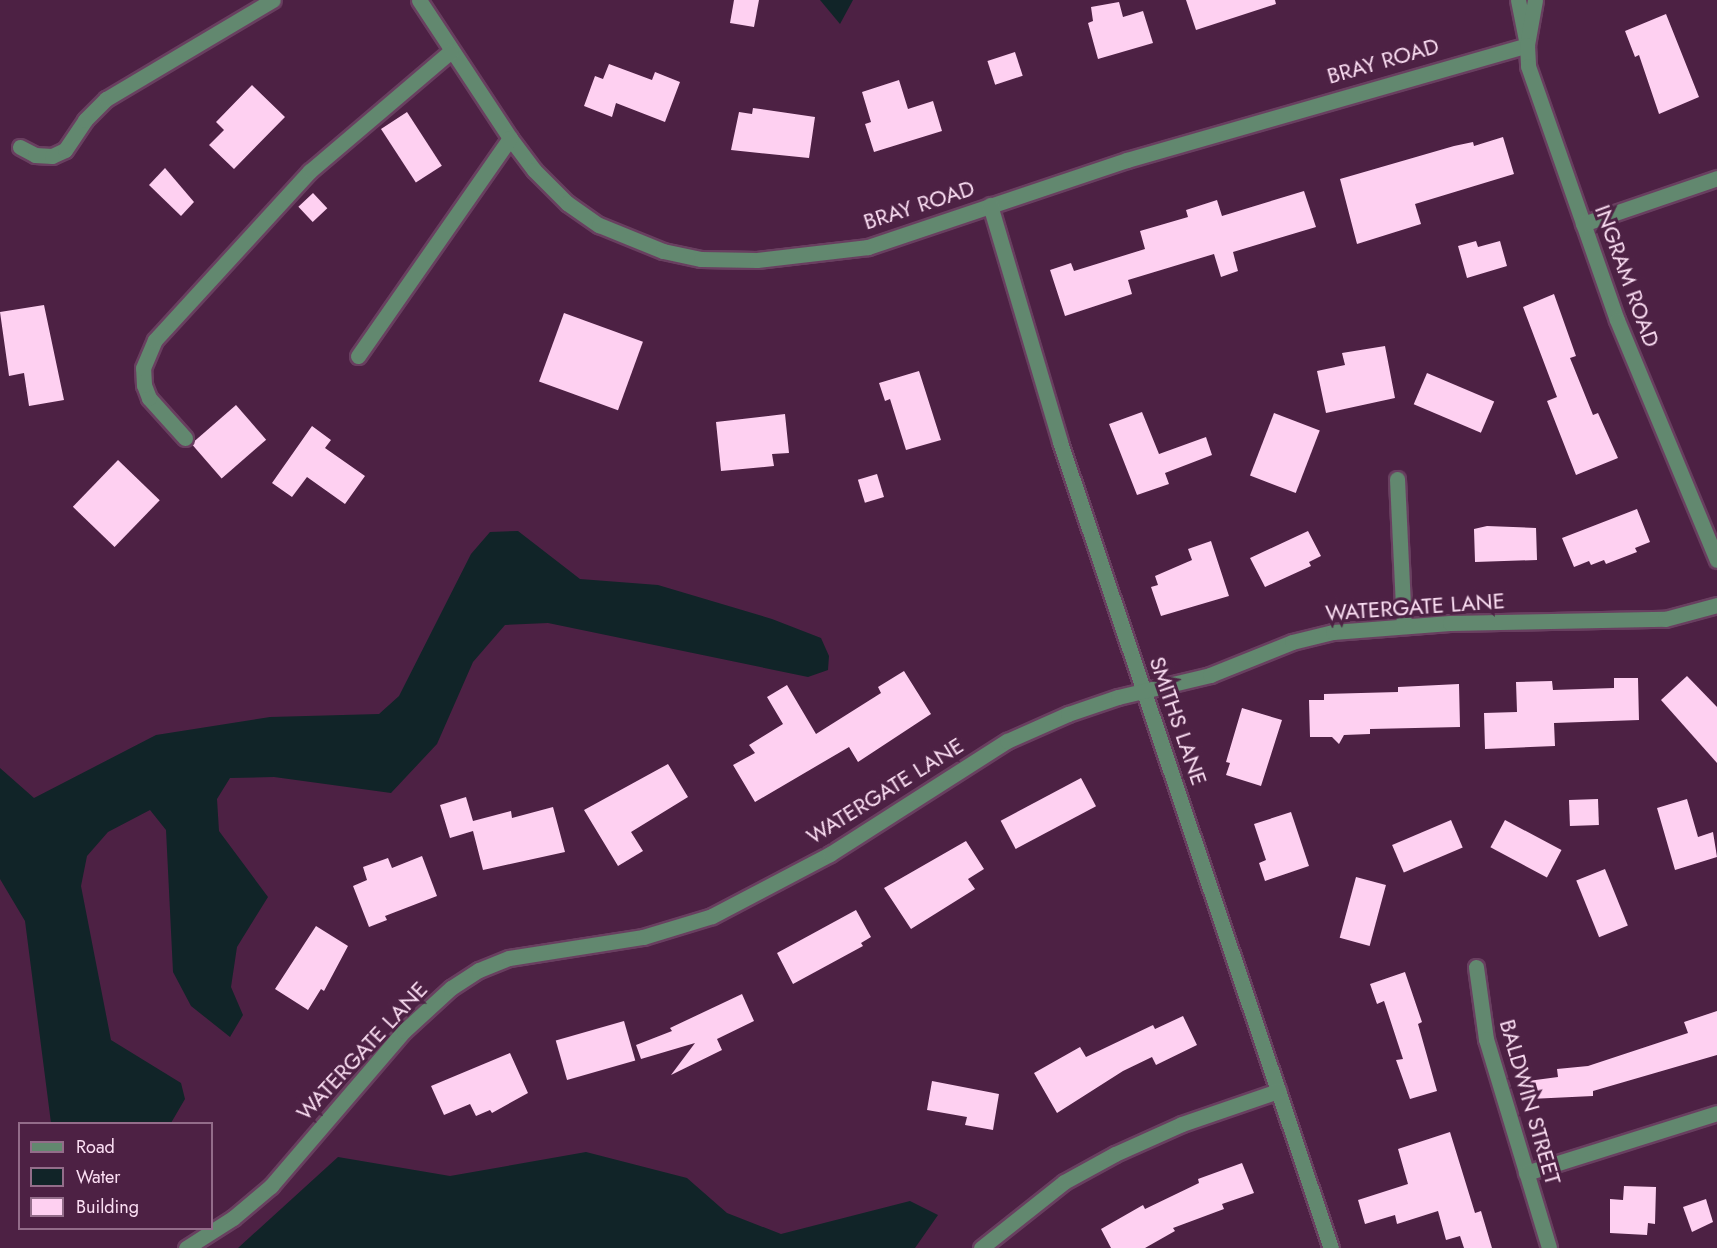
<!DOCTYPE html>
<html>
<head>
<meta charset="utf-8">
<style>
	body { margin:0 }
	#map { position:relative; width:1717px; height:1248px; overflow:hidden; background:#4d2144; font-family:Jost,sans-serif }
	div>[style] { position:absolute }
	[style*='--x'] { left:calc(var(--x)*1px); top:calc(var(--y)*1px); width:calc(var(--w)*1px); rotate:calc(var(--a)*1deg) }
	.water>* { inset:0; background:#112428 }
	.building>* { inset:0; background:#fed0f1; transform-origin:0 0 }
	.roads { filter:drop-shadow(2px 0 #693f60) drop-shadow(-2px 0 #693f60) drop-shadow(0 2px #693f60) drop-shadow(0 -2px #693f60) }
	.minor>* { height:15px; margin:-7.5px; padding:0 7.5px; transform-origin:7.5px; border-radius:7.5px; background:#62886f }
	span { translate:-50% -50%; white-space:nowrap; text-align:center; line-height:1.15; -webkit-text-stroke:6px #4d2144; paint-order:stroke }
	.street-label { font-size:22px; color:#fcdff4 }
	.legend { position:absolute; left:18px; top:1122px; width:195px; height:108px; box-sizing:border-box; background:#4d2144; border:2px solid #936d8a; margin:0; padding:8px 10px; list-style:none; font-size:18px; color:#fcdff4 }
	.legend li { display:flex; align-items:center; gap:12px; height:30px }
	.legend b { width:30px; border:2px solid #936d8a }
</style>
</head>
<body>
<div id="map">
	<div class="water">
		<i style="clip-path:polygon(820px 0,853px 0,840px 24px)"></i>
		<i style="clip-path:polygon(518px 531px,580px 579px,658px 585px,772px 619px,821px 638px,829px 656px,828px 670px,808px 677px,548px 623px,505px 625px,473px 662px,437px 744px,391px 793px,274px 777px,230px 778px,217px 799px,219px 831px,268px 897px,237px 947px,231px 987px,243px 1015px,230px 1037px,191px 1006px,173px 972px,166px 830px,150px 810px,108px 832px,87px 856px,81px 886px,111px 1040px,181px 1083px,185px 1099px,171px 1123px,51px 1123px,25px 921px,0 879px,0 768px,34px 798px,156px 735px,270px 717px,379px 714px,399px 696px,471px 554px,490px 532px)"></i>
		<i style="clip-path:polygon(586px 1152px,687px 1178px,727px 1213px,781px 1234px,910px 1201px,938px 1215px,915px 1248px,238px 1248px,338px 1157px,450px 1176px)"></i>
	</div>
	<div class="building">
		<i style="clip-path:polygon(734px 0,759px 0,754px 27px,730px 23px)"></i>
		<i style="clip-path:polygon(1186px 0,1275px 0,1276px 4px,1196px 30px)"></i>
		<i style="clip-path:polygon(1119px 2px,1123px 17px,1143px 11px,1153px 43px,1098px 59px,1088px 23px,1093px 21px,1091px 7px)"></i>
		<i style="clip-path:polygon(1666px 14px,1699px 97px,1659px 114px,1639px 55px,1635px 57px,1625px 31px)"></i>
		<i style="left:1015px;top:52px;width:25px;height:29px;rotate:72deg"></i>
		<i style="clip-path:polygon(609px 64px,652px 80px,655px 72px,680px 82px,665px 122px,616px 103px,612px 117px,584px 106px,595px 76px,603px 79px)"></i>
		<i style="clip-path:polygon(899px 80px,908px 109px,933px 101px,942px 131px,874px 152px,865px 124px,871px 122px,862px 92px)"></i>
		<i style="clip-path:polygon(252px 85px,285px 117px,234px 169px,209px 145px,224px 130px,216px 122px)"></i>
		<i style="clip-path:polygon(753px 108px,815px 117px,809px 158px,731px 150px,739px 112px,752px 114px)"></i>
		<i style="left:407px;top:112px;width:64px;height:31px;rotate:57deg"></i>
		<i style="clip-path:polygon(1503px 137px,1514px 174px,1415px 204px,1421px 224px,1357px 244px,1340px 179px,1454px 146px,1473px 142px,1474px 146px)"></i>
		<i style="clip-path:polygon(165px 168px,194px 202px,181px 216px,149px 185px)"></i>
		<i style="clip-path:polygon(1304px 191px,1316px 227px,1233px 252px,1238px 271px,1221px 277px,1214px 254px,1128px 280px,1132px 294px,1065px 316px,1050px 270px,1071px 263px,1074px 271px,1145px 249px,1140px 231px,1188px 217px,1186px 210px,1217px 200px,1222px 216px)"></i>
		<i style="left:313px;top:193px;width:21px;height:20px;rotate:47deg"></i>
		<i style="clip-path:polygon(1476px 241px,1478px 247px,1500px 241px,1507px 266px,1467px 278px,1458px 246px)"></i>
		<i style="clip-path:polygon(1554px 294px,1576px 356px,1570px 358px,1593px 415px,1598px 413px,1618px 458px,1576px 475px,1547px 401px,1557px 397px,1523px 307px)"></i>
		<i style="clip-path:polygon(44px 305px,64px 400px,29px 406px,24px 373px,9px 376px,0 312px)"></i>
		<i style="left:564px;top:313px;width:84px;height:73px;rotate:20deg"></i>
		<i style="clip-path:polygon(1385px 346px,1395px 398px,1326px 413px,1317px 371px,1345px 365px,1342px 353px)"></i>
		<i style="clip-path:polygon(919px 371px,941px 440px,906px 450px,890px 399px,885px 401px,879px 383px)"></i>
		<i style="left:1427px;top:373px;width:73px;height:34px;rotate:23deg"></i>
		<i style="left:236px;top:405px;width:46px;height:59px;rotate:49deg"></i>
		<i style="clip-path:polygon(1142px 412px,1159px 454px,1206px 437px,1212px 455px,1165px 473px,1169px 484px,1137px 495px,1109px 424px)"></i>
		<i style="left:1274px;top:413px;width:49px;height:67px;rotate:21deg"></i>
		<i style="clip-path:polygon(785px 414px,789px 453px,772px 454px,774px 466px,721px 471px,716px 422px)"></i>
		<i style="clip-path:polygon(312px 426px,331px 440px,325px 448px,365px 476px,345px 504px,307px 477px,292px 497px,272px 483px)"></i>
		<i style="left:118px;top:460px;width:58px;height:65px;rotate:44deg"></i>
		<i style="left:877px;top:474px;width:24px;height:20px;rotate:73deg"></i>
		<i style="clip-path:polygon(1637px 509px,1650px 542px,1635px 548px,1637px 552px,1606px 564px,1604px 560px,1591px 565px,1589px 561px,1574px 567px,1562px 538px)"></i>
		<i style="clip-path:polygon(1487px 526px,1536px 528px,1537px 560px,1475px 562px,1474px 529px)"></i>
		<i style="clip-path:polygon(1308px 531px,1321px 556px,1309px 562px,1311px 566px,1265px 587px,1250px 558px)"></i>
		<i style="clip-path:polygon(1211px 541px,1229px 596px,1161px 616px,1151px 587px,1158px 585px,1155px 576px,1192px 560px,1188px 549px)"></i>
		<i style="clip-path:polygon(904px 671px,931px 714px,858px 762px,849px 747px,755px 802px,733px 765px,755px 753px,749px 745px,783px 724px,767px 697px,787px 685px,816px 734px,881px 693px,878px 687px)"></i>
		<i style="clip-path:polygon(1687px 676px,1717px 707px,1717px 763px,1661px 700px)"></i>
		<i style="clip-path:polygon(1614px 678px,1638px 678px,1639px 720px,1554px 723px,1555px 746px,1485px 749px,1484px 713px,1517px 712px,1516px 682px,1552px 681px,1553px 690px,1614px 688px)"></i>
		<i style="clip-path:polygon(1459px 684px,1460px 727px,1370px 729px,1370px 734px,1344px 735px,1339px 744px,1332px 737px,1310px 737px,1309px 700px,1324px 700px,1324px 694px,1398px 692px,1398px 687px)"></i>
		<i style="clip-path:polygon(1242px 708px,1282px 720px,1261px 786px,1226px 775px,1230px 763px,1226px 762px)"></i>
		<i style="clip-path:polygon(668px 764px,688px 797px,631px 832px,643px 851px,618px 866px,584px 810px)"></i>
		<i style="left:1081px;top:778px;width:32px;height:91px;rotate:62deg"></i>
		<i style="clip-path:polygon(466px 797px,473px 821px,511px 811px,512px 818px,553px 807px,565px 852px,483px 870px,473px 831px,450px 838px,440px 805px)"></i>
		<i style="left:1598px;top:799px;width:26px;height:29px;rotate:88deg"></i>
		<i style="clip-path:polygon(1687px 799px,1698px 837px,1713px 832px,1717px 857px,1675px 870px,1657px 808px)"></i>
		<i style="clip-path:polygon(1291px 812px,1309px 866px,1265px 881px,1259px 863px,1266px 860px,1254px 824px)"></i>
		<i style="left:1451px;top:820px;width:30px;height:64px;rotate:67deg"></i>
		<i style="left:1505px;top:820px;width:64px;height:31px;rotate:28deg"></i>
		<i style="clip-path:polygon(966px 841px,984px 869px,968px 879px,975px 889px,911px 929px,884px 888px)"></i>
		<i style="clip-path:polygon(422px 856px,437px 896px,385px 916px,387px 920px,369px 927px,353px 886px,367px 880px,363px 867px,388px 858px,392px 868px)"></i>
		<i style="left:1605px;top:869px;width:61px;height:31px;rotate:68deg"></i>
		<i style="left:1356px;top:877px;width:31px;height:63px;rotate:15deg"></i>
		<i style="clip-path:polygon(856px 910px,871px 937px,861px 943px,863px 946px,793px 984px,777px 953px)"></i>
		<i style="clip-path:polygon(316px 926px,348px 946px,324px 991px,321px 989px,308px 1010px,275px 989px)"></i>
		<i style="clip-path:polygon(1405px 972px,1422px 1022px,1418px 1024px,1437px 1091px,1410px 1099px,1396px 1060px,1403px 1059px,1384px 1001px,1377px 1004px,1370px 984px)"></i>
		<i style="clip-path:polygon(742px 994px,754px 1021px,717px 1039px,722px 1050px,671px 1075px,695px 1043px,641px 1059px,636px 1045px,672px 1031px,670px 1028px)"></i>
		<i style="clip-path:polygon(1717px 1011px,1717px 1055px,1593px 1091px,1593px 1096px,1530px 1099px,1528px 1081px,1558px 1077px,1557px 1069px,1588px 1066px,1688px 1033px,1684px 1022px)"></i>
		<i style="clip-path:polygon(1183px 1016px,1197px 1045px,1156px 1065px,1152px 1057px,1123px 1071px,1057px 1113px,1034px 1073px,1080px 1047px,1086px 1057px,1153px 1025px,1155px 1029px)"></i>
		<i style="left:624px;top:1021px;width:41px;height:71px;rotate:74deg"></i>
		<i style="clip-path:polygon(510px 1053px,528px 1093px,492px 1113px,490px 1110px,476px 1116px,470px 1104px,444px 1115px,431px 1086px)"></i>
		<i style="clip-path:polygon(932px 1081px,999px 1094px,993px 1130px,965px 1125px,967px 1117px,927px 1110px)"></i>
		<i style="clip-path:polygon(1450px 1132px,1475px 1213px,1481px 1211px,1492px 1248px,1464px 1248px,1460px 1236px,1446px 1240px,1438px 1211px,1397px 1224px,1395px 1215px,1365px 1224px,1358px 1200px,1408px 1184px,1398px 1149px)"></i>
		<i style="clip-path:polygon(1242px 1163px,1254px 1193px,1222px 1204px,1224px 1209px,1173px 1228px,1175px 1231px,1145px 1248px,1111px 1248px,1101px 1229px,1143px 1205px,1145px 1209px,1199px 1183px,1198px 1179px)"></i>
		<i style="clip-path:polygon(1624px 1186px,1656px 1187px,1655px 1224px,1648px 1223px,1647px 1235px,1610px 1233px,1610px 1199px,1623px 1200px)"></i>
		<i style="clip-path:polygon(1706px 1199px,1713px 1222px,1692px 1232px,1683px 1207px)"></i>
	</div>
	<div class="roads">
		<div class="minor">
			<i style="--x:419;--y:0;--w:165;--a:56.6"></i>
			<i style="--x:510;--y:138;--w:40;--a:53"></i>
			<i style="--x:534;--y:170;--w:47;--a:45"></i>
			<i style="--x:567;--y:203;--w:39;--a:35"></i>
			<i style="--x:599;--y:225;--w:69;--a:22.1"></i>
			<i style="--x:663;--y:251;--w:39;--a:12"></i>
			<i style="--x:701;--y:259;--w:56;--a:1"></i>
			<i style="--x:757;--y:260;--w:112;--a:-6.7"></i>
			<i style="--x:868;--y:247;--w:273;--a:-18.6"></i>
			<i style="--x:1127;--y:160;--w:416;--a:-16"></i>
			<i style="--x:1527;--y:45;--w:46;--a:-101.3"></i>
			<i style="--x:1535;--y:0;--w:46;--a:100.1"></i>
			<i style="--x:1527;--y:45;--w:21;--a:87"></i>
			<i style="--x:1528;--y:66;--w:269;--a:70.7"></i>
			<i style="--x:1617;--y:320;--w:260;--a:67.4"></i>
			<i style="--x:20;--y:147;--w:17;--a:28"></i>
			<i style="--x:35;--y:155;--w:17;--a:3"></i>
			<i style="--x:52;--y:156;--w:14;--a:-25"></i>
			<i style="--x:65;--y:150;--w:36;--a:-56"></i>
			<i style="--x:85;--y:120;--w:30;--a:-45"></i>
			<i style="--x:106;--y:99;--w:194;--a:-30.7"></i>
			<i style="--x:990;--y:205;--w:247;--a:73.5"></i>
			<i style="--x:1060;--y:442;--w:850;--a:71.42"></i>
			<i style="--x:1583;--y:224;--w:142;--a:-18.9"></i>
			<i style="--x:358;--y:356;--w:266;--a:-55.1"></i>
			<i style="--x:185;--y:438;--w:54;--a:-132"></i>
			<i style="--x:149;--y:398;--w:14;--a:-111"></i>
			<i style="--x:144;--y:385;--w:17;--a:-93"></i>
			<i style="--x:143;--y:368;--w:30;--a:-67"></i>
			<i style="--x:155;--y:340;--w:229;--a:-47.5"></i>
			<i style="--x:310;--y:171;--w:185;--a:-40.4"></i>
			<i style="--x:1397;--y:479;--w:147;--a:87.3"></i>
			<i style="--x:1476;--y:967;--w:73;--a:82.1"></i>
			<i style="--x:1486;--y:1039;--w:218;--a:73.2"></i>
			<i style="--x:1526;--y:1173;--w:200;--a:-17.4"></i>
			<i style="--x:186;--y:1248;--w:56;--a:-32.6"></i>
			<i style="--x:233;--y:1218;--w:50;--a:-40.1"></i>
			<i style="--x:271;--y:1186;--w:204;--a:-49.4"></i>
			<i style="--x:404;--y:1031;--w:64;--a:-42.5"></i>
			<i style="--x:451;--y:988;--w:33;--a:-33"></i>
			<i style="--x:479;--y:970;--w:32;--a:-22"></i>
			<i style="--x:509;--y:958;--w:136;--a:-8.9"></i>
			<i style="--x:643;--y:937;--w:72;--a:-16.9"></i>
			<i style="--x:712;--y:916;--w:133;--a:-27.7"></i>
			<i style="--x:830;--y:854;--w:210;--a:-32.6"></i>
			<i style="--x:1007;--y:741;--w:67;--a:-23.9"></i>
			<i style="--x:1068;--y:714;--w:53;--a:-18.8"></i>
			<i style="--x:1118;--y:697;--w:95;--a:-13.4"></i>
			<i style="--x:1210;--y:675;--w:88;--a:-21.9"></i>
			<i style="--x:1292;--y:642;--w:42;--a:-13.7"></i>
			<i style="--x:1333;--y:632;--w:117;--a:-4.4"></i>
			<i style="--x:1450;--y:623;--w:215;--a:-1.1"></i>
			<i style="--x:1665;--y:619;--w:54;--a:-15.1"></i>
			<i style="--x:981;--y:1248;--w:106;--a:-38.5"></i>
			<i style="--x:1064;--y:1182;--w:58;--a:-28.8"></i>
			<i style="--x:1115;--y:1154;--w:73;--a:-24.1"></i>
			<i style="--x:1182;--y:1124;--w:102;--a:-19"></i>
		</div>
	</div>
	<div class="street-label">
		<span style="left:1383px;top:61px;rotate:-16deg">BRAY ROAD</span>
		<span style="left:919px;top:205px;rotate:-18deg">BRAY ROAD</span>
		<span style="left:1627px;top:276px;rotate:70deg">INGRAM ROAD</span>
		<span style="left:1415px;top:607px;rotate:-4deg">WATERGATE LANE</span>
		<span style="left:1178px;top:721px;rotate:71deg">SMITHS LANE</span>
		<span style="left:885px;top:791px;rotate:-32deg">WATERGATE LANE</span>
		<span style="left:362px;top:1051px;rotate:-47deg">WATERGATE LANE</span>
		<span style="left:1530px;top:1102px;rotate:74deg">BALDWIN STREET</span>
	</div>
	<ul class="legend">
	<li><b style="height:8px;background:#62886f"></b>Road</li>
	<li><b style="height:16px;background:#112428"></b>Water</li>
	<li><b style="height:16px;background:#fed0f1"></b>Building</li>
	</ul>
</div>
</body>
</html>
